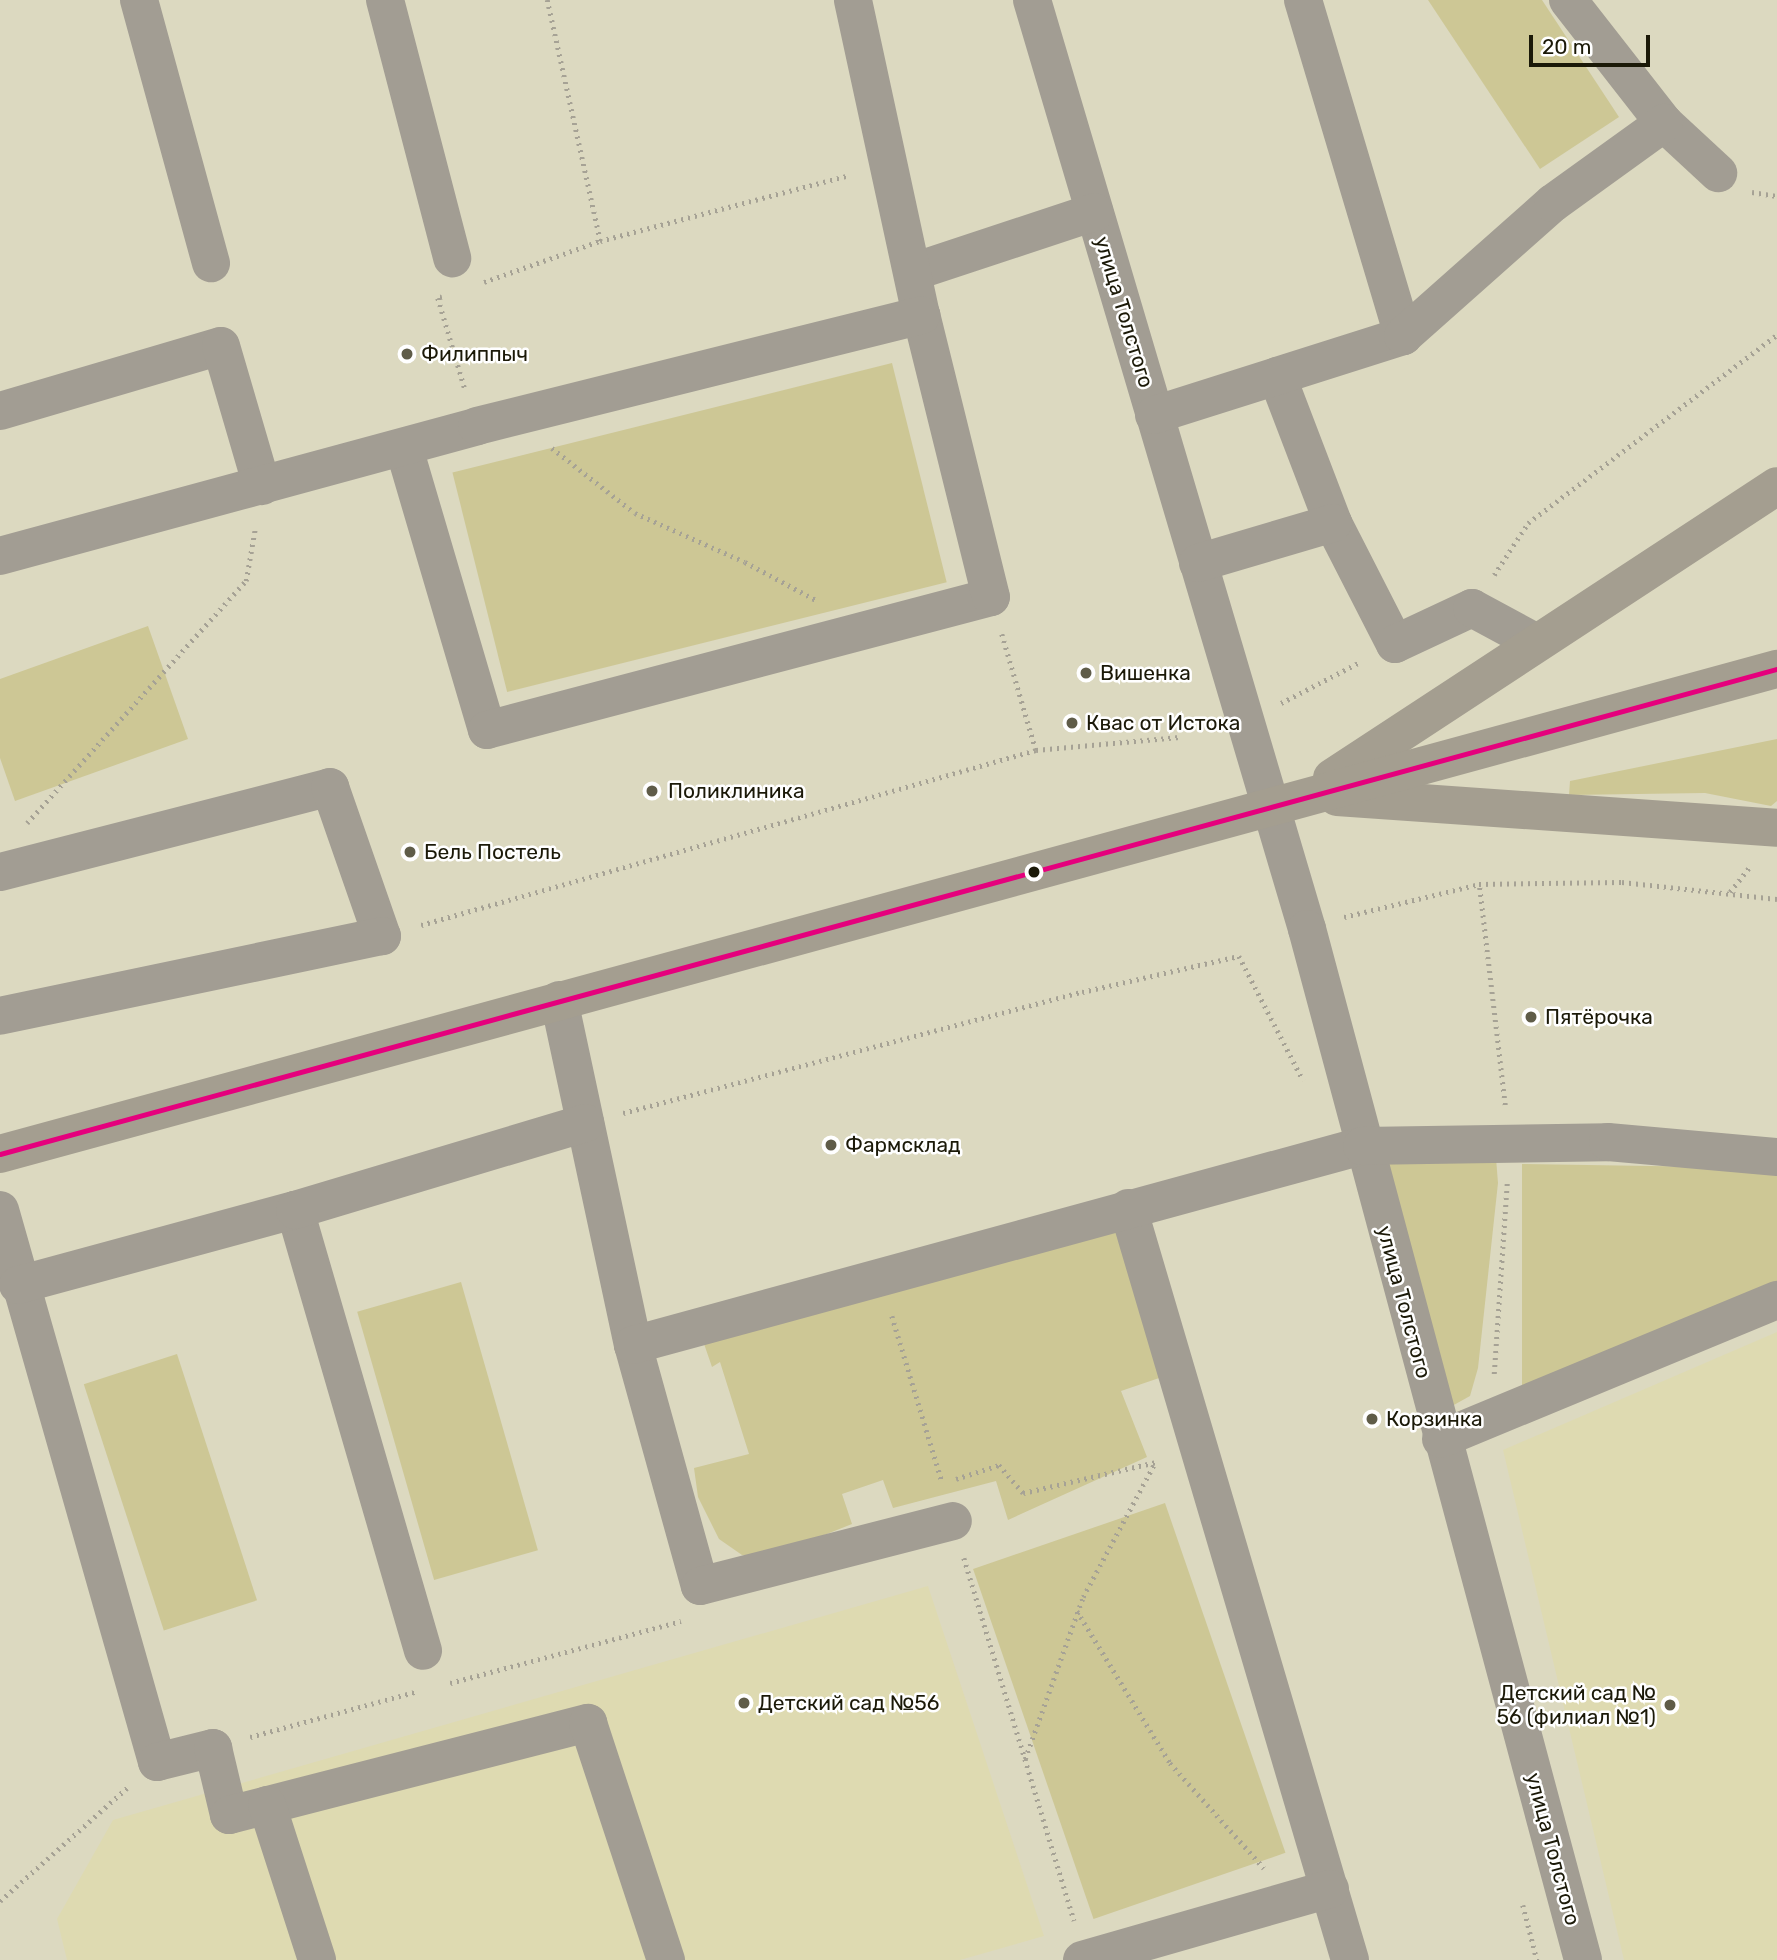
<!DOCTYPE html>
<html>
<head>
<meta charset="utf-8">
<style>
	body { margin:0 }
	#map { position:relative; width:1777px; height:1960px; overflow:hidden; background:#dcd9c0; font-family:Rubik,sans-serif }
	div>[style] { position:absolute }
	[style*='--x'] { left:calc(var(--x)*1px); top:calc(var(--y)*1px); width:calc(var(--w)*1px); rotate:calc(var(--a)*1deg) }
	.built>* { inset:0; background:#dedab1 }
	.green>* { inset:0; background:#cdc795; transform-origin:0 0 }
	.path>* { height:4.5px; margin-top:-2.25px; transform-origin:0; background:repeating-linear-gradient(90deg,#a6a295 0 2px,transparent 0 7px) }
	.minor>* { height:38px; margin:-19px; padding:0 19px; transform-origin:19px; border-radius:19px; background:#a29d93 }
	.major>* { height:38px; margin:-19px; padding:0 19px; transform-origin:19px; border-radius:19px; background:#a49e90 }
	.bus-1>* { height:5px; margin:-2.5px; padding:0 2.5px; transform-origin:2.5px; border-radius:2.5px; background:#e5007d }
	.dots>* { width:19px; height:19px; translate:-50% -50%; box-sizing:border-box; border:4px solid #fff; border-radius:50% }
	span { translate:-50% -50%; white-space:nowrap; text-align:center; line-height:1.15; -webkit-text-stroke:5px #fff; paint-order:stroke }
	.street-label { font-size:21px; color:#1b1908 }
	.poi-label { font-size:21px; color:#1b1908 }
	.left { translate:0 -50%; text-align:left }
	.right { translate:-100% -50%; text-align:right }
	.scale { position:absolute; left:1529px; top:35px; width:121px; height:32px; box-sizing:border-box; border:4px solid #1b1908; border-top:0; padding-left:9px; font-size:21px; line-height:24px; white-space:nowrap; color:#1b1908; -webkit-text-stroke:5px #fff; paint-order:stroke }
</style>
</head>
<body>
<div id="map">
	<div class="built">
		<i style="clip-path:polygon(1777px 1332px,1777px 1960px,1624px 1960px,1503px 1450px)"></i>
		<i style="clip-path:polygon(928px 1586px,1044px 1936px,960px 1960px,67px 1960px,57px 1919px,113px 1820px)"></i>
	</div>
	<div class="green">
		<i style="clip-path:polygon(1428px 0,1542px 0,1619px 117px,1540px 169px)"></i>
		<i style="left:892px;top:363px;width:226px;height:453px;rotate:76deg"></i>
		<i style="clip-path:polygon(148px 626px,188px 739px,15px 801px,0 758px,0 679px)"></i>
		<i style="clip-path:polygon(1777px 739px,1777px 801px,1771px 806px,1705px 793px,1569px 795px,1570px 781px)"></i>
		<i style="clip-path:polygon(1496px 1158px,1498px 1183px,1478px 1368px,1470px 1396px,1452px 1406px,1387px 1161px)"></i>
		<i style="clip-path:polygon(1522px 1164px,1777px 1168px,1777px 1289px,1522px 1394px)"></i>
		<i style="clip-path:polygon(1121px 1219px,1168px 1375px,1121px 1391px,1147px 1457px,1008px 1520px,996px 1481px,893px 1508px,883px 1480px,842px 1494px,852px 1524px,774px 1555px,742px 1555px,719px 1539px,698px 1497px,694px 1468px,749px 1454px,720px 1362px,712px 1367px,702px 1338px)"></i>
		<i style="left:461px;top:1282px;width:279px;height:108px;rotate:74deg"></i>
		<i style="left:177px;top:1354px;width:259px;height:98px;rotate:72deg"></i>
		<i style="left:1165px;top:1503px;width:370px;height:203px;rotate:71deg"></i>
	</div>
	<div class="path">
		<i style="--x:1752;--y:192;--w:25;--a:9"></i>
		<i style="--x:600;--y:241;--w:258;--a:-14.8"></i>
		<i style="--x:484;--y:282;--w:123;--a:-19.5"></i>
		<i style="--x:600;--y:241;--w:247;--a:-102.4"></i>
		<i style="--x:442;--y:297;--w:4;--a:166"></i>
		<i style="--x:438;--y:298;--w:95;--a:73.5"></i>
		<i style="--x:552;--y:448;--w:105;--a:38.1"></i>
		<i style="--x:635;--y:513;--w:120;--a:24"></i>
		<i style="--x:745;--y:562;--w:81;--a:28.2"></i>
		<i style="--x:1494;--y:575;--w:62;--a:-56.8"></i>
		<i style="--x:1528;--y:523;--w:312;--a:-37.1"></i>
		<i style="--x:1002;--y:634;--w:121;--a:73.7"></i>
		<i style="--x:1281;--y:703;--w:89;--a:-27.4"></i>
		<i style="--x:27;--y:823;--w:326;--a:-47.9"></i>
		<i style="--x:246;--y:581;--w:53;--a:-80.2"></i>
		<i style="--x:1730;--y:892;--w:33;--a:-52"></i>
		<i style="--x:1344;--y:917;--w:139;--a:-13.7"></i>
		<i style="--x:421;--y:925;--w:639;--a:-15.88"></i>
		<i style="--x:1036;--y:750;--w:144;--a:-5.2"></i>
		<i style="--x:1505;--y:1105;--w:223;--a:-96.7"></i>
		<i style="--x:1479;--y:884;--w:143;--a:-0.8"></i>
		<i style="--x:1622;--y:882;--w:156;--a:6.3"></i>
		<i style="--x:623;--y:1113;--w:475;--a:-14.8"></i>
		<i style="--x:1082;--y:992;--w:161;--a:-12.9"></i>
		<i style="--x:1239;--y:956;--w:140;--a:62.7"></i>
		<i style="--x:892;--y:1316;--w:173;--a:73.2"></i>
		<i style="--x:1494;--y:1374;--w:191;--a:-86.1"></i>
		<i style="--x:956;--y:1479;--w:45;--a:-18"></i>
		<i style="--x:999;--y:1465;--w:37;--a:49"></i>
		<i style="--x:1023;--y:1493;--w:137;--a:-13.1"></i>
		<i style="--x:964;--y:1558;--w:379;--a:73.1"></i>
		<i style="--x:1077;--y:1611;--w:178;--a:58.5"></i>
		<i style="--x:1170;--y:1763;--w:141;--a:48.2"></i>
		<i style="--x:450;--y:1683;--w:239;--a:-15"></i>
		<i style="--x:250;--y:1737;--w:174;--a:-15.3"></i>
		<i style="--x:1025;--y:1759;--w:172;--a:-70.3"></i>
		<i style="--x:1083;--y:1597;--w:152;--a:-61.8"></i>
		<i style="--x:0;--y:1901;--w:170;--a:-41.7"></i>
		<i style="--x:1523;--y:1905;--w:57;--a:75.7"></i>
	</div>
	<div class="minor">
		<i style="--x:139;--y:0;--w:273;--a:74.7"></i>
		<i style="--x:385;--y:0;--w:267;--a:75.4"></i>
		<i style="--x:1032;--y:0;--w:969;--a:73.51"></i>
		<i style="--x:1307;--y:929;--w:1067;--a:75.01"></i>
		<i style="--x:1303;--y:0;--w:351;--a:73.4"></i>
		<i style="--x:1568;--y:0;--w:156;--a:52"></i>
		<i style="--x:1664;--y:123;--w:74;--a:42.8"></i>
		<i style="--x:913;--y:272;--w:191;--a:-18.3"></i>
		<i style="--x:1277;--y:376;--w:157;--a:69.1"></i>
		<i style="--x:1333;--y:523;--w:136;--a:62.9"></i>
		<i style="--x:1395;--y:644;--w:85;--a:-25.1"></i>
		<i style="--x:1472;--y:608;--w:72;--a:28.4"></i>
		<i style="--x:0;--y:411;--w:230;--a:-16.4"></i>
		<i style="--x:221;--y:346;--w:146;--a:73.7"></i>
		<i style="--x:1154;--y:415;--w:261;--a:-17.6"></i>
		<i style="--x:1403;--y:336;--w:200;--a:-41.6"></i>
		<i style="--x:1553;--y:203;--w:137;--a:-35.8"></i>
		<i style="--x:404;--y:448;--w:294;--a:73.6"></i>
		<i style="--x:487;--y:730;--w:521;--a:-14.78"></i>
		<i style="--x:991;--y:597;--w:291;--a:-103.9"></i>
		<i style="--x:921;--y:315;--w:322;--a:-102.2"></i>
		<i style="--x:0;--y:556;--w:494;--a:-15.2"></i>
		<i style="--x:477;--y:426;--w:458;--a:-14"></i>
		<i style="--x:1198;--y:563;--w:141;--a:-16.5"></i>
		<i style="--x:0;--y:872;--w:341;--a:-14.4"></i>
		<i style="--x:330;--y:787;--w:158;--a:70.8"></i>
		<i style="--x:382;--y:936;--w:390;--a:168.2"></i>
		<i style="--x:559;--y:1000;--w:353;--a:77.9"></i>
		<i style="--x:633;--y:1345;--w:250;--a:74.5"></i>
		<i style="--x:700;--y:1586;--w:261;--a:-14.4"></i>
		<i style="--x:1128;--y:1208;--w:784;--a:73.55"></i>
		<i style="--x:0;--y:1210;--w:574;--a:74.12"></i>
		<i style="--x:157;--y:1762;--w:58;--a:-14"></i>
		<i style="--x:213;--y:1748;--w:69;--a:76.6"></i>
		<i style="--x:229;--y:1815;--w:371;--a:-14.4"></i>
		<i style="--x:588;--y:1723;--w:250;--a:71.8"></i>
		<i style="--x:295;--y:1210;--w:459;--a:73.8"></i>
		<i style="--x:18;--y:1285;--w:287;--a:-15.2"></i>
		<i style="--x:295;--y:1210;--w:303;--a:-16.7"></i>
		<i style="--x:633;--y:1345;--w:756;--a:-15.27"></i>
		<i style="--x:1362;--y:1146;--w:246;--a:-0.9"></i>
		<i style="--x:1608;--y:1142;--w:170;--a:5.1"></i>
		<i style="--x:1441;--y:1439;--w:364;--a:-22.5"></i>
		<i style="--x:267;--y:1805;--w:163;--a:72.1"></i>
		<i style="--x:1082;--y:1960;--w:258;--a:-16"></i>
	</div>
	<div class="major">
		<i style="--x:1332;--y:778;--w:532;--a:-33.27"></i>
		<i style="--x:1337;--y:797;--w:441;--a:4"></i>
		<i style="--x:0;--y:1154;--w:1842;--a:-15.27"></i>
	</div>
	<div class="bus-1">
		<i style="--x:0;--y:1154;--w:1842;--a:-15.27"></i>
	</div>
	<div class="dots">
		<i style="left:407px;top:354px;background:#5f5c48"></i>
		<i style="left:1086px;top:673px;background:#5f5c48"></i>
		<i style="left:1072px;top:723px;background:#5f5c48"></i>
		<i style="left:652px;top:791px;background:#5f5c48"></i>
		<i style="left:410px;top:852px;background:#5f5c48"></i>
		<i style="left:1034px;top:872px;background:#1b1908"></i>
		<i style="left:1531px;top:1017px;background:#5f5c48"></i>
		<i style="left:831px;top:1145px;background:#5f5c48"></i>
		<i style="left:1372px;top:1419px;background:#5f5c48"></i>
		<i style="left:744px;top:1703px;background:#5f5c48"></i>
		<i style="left:1670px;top:1705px;background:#5f5c48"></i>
	</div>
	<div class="street-label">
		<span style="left:1124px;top:312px;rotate:73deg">улица Толстого</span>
		<span style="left:1404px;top:1302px;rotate:75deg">улица Толстого</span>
		<span style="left:1553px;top:1849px;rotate:75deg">улица Толстого</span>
	</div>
	<div class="poi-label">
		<span class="left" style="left:421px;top:354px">Филиппыч</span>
		<span class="left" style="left:1100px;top:673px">Вишенка</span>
		<span class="left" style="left:1086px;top:723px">Квас от Истока</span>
		<span class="left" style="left:668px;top:791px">Поликлиника</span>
		<span class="left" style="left:424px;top:852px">Бель Постель</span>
		<span class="left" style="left:1545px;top:1017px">Пятёрочка</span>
		<span class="left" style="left:845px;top:1145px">Фармсклад</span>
		<span class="left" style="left:1386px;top:1419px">Корзинка</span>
		<span class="right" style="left:1656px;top:1705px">Детский сад №<br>56 (филиал №1)</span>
		<span class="left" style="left:758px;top:1703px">Детский сад №56</span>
	</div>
	<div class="scale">20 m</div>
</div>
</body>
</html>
